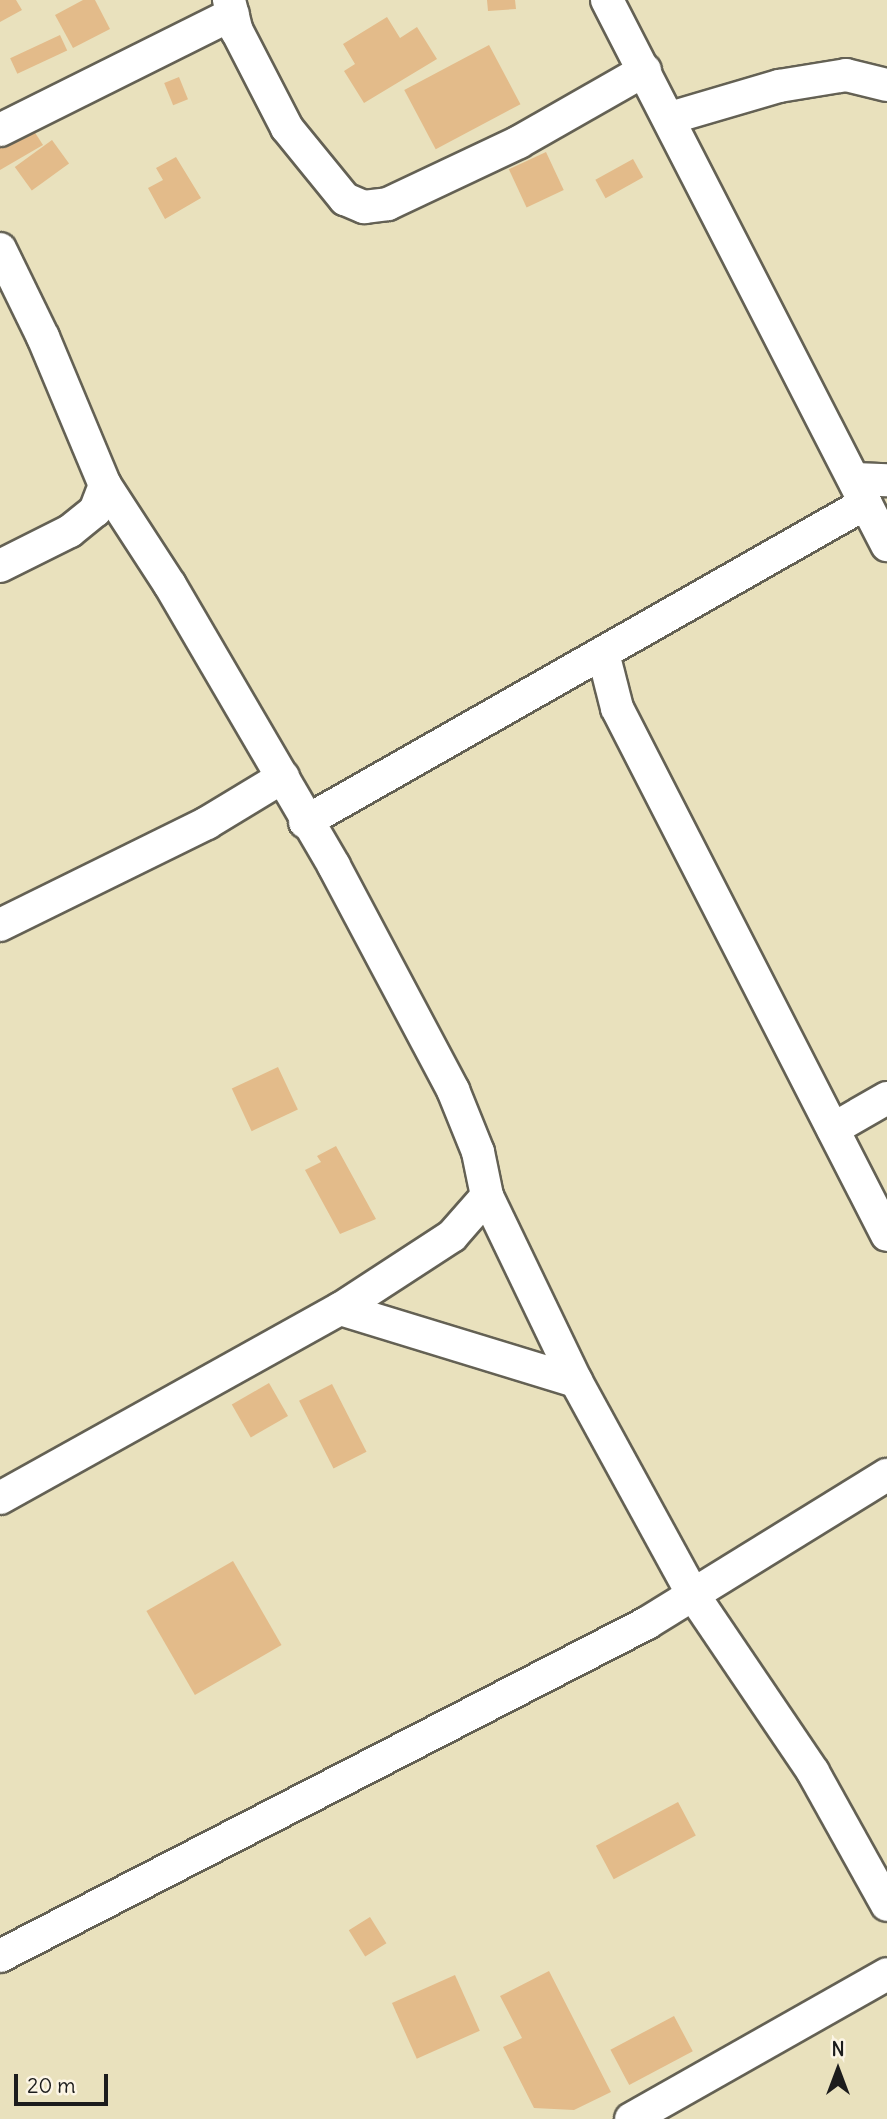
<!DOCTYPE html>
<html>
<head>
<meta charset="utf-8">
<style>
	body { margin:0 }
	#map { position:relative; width:887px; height:2119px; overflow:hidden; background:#e9e1bd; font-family:Delius,sans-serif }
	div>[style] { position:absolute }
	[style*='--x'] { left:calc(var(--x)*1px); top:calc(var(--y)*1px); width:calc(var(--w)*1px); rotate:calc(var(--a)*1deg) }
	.building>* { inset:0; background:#e3bb8a; transform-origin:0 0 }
	.roads { filter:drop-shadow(2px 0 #646154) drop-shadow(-2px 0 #646154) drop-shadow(0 2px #646154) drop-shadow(0 -2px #646154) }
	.street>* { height:32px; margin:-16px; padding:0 16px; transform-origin:16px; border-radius:16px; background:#fff }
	span { translate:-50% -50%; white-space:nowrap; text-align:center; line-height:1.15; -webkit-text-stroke:6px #fcf5e5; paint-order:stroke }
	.north { position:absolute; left:803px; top:2035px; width:70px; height:70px; -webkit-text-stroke:5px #fcf5e5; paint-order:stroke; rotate:0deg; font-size:19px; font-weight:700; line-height:28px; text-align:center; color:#1c1c1c }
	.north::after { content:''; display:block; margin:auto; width:24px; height:32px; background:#1c1c1c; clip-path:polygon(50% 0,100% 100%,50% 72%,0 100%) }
	.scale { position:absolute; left:14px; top:2074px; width:94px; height:32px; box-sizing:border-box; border:4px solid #1c1c1c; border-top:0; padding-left:9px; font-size:21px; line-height:24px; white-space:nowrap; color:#1c1c1c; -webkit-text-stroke:5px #fcf5e5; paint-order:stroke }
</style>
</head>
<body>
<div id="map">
	<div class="building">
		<i style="clip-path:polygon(0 0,16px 0,22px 10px,0 22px)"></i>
		<i style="clip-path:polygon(83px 0,95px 0,110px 29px,73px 48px,55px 15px)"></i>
		<i style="clip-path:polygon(487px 0,515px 0,516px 9px,488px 11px)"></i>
		<i style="clip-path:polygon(387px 17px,400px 38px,417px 27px,437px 59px,364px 103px,344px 71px,355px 64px,343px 44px)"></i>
		<i style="left:60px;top:35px;width:17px;height:55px;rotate:65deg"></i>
		<i style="left:489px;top:45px;width:67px;height:96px;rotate:62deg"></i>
		<i style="left:179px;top:77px;width:24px;height:16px;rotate:68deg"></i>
		<i style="clip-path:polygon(32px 128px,43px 145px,0 170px,0 147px)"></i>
		<i style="left:52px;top:140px;width:29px;height:46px;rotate:54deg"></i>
		<i style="left:546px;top:152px;width:42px;height:41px;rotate:65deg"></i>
		<i style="clip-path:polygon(176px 157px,201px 198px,165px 219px,148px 188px,163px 180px,156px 168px)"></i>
		<i style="left:633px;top:159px;width:21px;height:43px;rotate:61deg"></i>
		<i style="left:278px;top:1067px;width:47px;height:51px;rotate:65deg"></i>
		<i style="clip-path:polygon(336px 1146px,376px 1219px,340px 1234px,305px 1170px,321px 1162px,317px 1156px)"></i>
		<i style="left:269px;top:1383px;width:38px;height:43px;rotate:60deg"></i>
		<i style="left:332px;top:1384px;width:76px;height:37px;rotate:63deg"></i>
		<i style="left:233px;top:1561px;width:97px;height:100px;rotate:60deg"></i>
		<i style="left:678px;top:1802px;width:38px;height:93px;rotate:62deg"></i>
		<i style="left:370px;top:1917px;width:31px;height:25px;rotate:58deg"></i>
		<i style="clip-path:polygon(549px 1971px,611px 2092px,574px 2110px,534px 2108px,503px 2047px,522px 2038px,500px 1996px)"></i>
		<i style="left:455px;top:1975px;width:61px;height:69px;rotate:66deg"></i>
		<i style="left:674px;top:2016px;width:40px;height:72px;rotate:62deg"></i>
	</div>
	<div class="roads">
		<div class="street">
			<i style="--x:229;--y:0;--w:32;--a:76"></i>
			<i style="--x:237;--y:31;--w:109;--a:62.7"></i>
			<i style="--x:287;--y:128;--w:92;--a:50.8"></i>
			<i style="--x:345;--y:199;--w:21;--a:23"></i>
			<i style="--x:364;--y:207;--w:24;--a:-7"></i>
			<i style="--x:388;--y:204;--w:145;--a:-25.3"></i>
			<i style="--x:519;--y:142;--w:145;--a:-29.7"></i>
			<i style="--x:607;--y:0;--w:613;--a:62.81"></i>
			<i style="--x:670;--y:118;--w:114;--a:-16.4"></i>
			<i style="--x:779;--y:86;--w:68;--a:-9.3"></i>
			<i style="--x:846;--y:75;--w:42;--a:13.7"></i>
			<i style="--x:0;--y:130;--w:260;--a:-26.5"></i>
			<i style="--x:0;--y:249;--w:98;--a:64"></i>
			<i style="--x:43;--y:337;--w:160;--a:67.3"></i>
			<i style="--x:105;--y:485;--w:119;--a:57"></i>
			<i style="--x:170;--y:585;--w:325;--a:59.7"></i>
			<i style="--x:334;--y:866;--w:254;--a:62"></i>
			<i style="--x:453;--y:1090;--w:67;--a:68"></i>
			<i style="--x:478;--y:1152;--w:45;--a:78.4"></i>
			<i style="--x:487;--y:1196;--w:53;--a:131.2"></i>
			<i style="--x:452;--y:1236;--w:134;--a:146.9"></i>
			<i style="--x:854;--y:479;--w:33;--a:2"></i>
			<i style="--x:0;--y:566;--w:78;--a:-26.6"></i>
			<i style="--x:70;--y:531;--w:32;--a:-39"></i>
			<i style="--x:95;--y:511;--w:28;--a:-69"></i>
			<i style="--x:603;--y:653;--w:57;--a:75.7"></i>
			<i style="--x:617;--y:708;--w:592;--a:62.87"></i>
			<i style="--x:305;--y:822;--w:645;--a:-29.62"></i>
			<i style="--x:0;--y:925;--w:231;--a:-26.2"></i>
			<i style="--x:207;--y:823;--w:89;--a:-31.2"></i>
			<i style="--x:833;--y:1129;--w:62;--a:-29.9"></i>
			<i style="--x:487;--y:1196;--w:205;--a:64.3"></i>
			<i style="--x:576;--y:1381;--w:242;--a:61.3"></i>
			<i style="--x:692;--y:1593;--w:216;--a:55.9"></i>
			<i style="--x:813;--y:1772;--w:152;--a:60.9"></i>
			<i style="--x:0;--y:1498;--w:389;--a:-29.1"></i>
			<i style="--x:340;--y:1309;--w:247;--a:17"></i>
			<i style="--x:0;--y:1956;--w:728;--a:-27.23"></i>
			<i style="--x:647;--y:1623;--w:282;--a:-31.7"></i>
			<i style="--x:631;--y:2119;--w:294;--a:-29.5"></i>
		</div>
	</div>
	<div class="north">N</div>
	<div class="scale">20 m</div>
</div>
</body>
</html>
